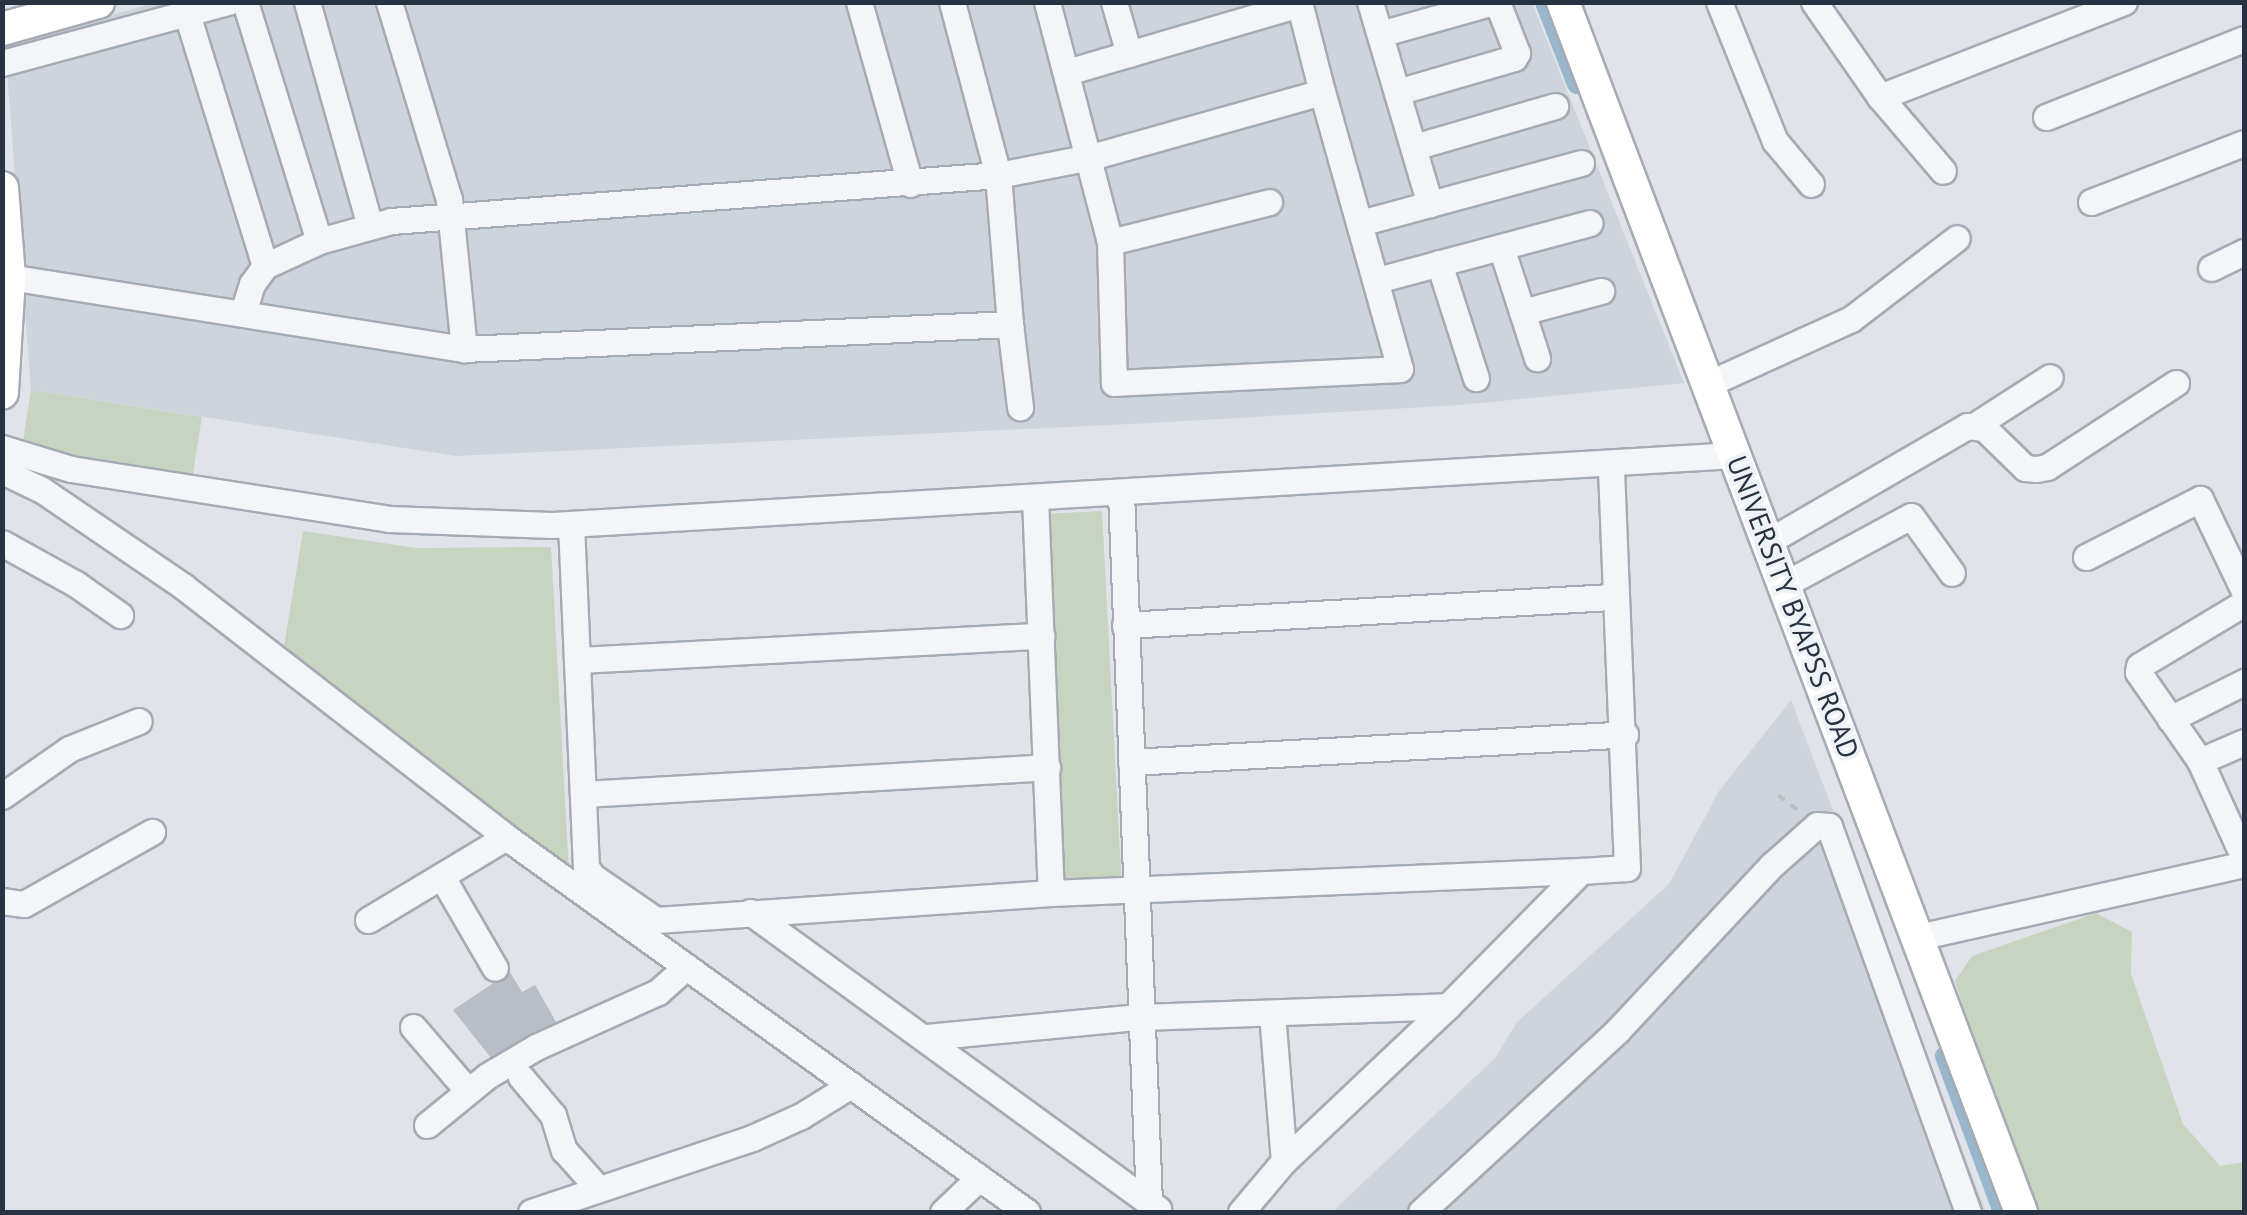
<!DOCTYPE html>
<html>
<head>
<meta charset="utf-8">
<style>
	body { margin:0 }
	#map { position:relative; width:2247px; height:1215px; overflow:hidden; background:#e0e4ea; font-family:"PT Sans",sans-serif }
	div>[style] { position:absolute }
	[style*='--x'] { left:calc(var(--x)*1px); top:calc(var(--y)*1px); width:calc(var(--w)*1px); rotate:calc(var(--a)*1deg) }
	.built>* { inset:0; background:#ced4dc }
	.green>* { inset:0; background:#c7d4c0; transform-origin:0 0 }
	.canal>* { height:20px; margin:-10px; padding:0 10px; transform-origin:10px; border-radius:10px; background:#98b6cc }
	.building>* { inset:0; background:#b7bec7 }
	.path>* { height:4px; margin-top:-2px; transform-origin:0; background:repeating-linear-gradient(90deg,#babfc5 0 8px,transparent 0 16px) }
	.roads { filter:drop-shadow(2px 0 #a5abb4) drop-shadow(-2px 0 #a5abb4) drop-shadow(0 2px #a5abb4) drop-shadow(0 -2px #a5abb4) }
	.minor>* { height:25px; margin:-12.5px; padding:0 12.5px; transform-origin:12.5px; border-radius:12.5px; background:#f3f5f8 }
	.major>* { height:32px; margin:-16px; padding:0 16px; transform-origin:16px; border-radius:16px; background:#fff }
	span { translate:-50% -50%; white-space:nowrap; text-align:center; line-height:1.15; -webkit-text-stroke:8px #eff3f7; paint-order:stroke }
	.street-label { font-size:28px; color:#273342 }
	.frame { position:absolute; inset:0; border:5px solid #273342; pointer-events:none }
</style>
</head>
<body>
<div id="map">
	<div class="built">
		<i style="clip-path:polygon(158px 2px,1532px 3px,1684px 383px,1461px 405px,1151px 423px,456px 456px,31px 390px,5px 44px)"></i>
		<i style="clip-path:polygon(1791px 700px,1986px 1212px,1332px 1212px,1495px 1058px,1517px 1022px,1669px 884px,1719px 791px)"></i>
	</div>
	<div class="green">
		<i style="left:31px;top:390px;width:173px;height:59px;rotate:9deg"></i>
		<i style="left:1102px;top:511px;width:372px;height:63px;rotate:87deg"></i>
		<i style="clip-path:polygon(303px 531px,416px 548px,551px 547px,569px 872px,283px 652px)"></i>
		<i style="clip-path:polygon(2096px 913px,2132px 932px,2131px 974px,2183px 1124px,2220px 1166px,2244px 1162px,2244px 1212px,2028px 1212px,1955px 981px,1972px 956px)"></i>
	</div>
	<div class="canal">
		<i style="--x:1545;--y:2;--w:88;--a:68.7"></i>
		<i style="--x:1945;--y:1056;--w:166;--a:69.6"></i>
	</div>
	<div class="building">
		<i style="clip-path:polygon(510px 972px,522px 992px,535px 985px,559px 1027px,495px 1063px,453px 1010px)"></i>
	</div>
	<div class="path">
		<i style="--x:1778;--y:795;--w:30;--a:37"></i>
	</div>
	<div class="roads">
		<div class="minor">
			<i style="--x:245;--y:2;--w:250;--a:72.8"></i>
			<i style="--x:307;--y:2;--w:233;--a:74.3"></i>
			<i style="--x:389;--y:2;--w:206;--a:73.1"></i>
			<i style="--x:449;--y:199;--w:151;--a:84.3"></i>
			<i style="--x:859;--y:2;--w:189;--a:74.3"></i>
			<i style="--x:1047;--y:2;--w:248;--a:75.3"></i>
			<i style="--x:1110;--y:242;--w:141;--a:88.4"></i>
			<i style="--x:1114;--y:383;--w:286;--a:-2.8"></i>
			<i style="--x:1400;--y:369;--w:288;--a:-105.7"></i>
			<i style="--x:1114;--y:2;--w:54;--a:73.9"></i>
			<i style="--x:1370;--y:2;--w:211;--a:73.5"></i>
			<i style="--x:1719;--y:2;--w:150;--a:68.1"></i>
			<i style="--x:1775;--y:141;--w:56;--a:50.1"></i>
			<i style="--x:1814;--y:2;--w:116;--a:55.2"></i>
			<i style="--x:1880;--y:97;--w:97;--a:49.6"></i>
			<i style="--x:187;--y:14;--w:264;--a:72.8"></i>
			<i style="--x:1380;--y:34;--w:118;--a:-15.7"></i>
			<i style="--x:2;--y:63;--w:234;--a:-15.1"></i>
			<i style="--x:1067;--y:72;--w:242;--a:-16.3"></i>
			<i style="--x:1397;--y:92;--w:122;--a:-16.2"></i>
			<i style="--x:1514;--y:58;--w:6;--a:-59"></i>
			<i style="--x:1517;--y:53;--w:55;--a:-111.4"></i>
			<i style="--x:1880;--y:97;--w:262;--a:-21.3"></i>
			<i style="--x:2046;--y:117;--w:213;--a:-21.5"></i>
			<i style="--x:1414;--y:147;--w:147;--a:-16.2"></i>
			<i style="--x:2091;--y:202;--w:164;--a:-21.1"></i>
			<i style="--x:1360;--y:223;--w:229;--a:-15.2"></i>
			<i style="--x:1110;--y:242;--w:164;--a:-14.1"></i>
			<i style="--x:1501;--y:247;--w:117;--a:72"></i>
			<i style="--x:1439;--y:263;--w:121;--a:72.2"></i>
			<i style="--x:2211;--y:268;--w:37;--a:-26"></i>
			<i style="--x:9;--y:277;--w:461;--a:9"></i>
			<i style="--x:464;--y:349;--w:547;--a:-2.62"></i>
			<i style="--x:1010;--y:324;--w:149;--a:-94.6"></i>
			<i style="--x:998;--y:175;--w:179;--a:-104.9"></i>
			<i style="--x:1377;--y:280;--w:220;--a:-15"></i>
			<i style="--x:1522;--y:312;--w:82;--a:-14.9"></i>
			<i style="--x:243;--y:313;--w:30;--a:-73"></i>
			<i style="--x:252;--y:284;--w:22;--a:-54"></i>
			<i style="--x:265;--y:266;--w:60;--a:-24.8"></i>
			<i style="--x:319;--y:241;--w:75;--a:-15.5"></i>
			<i style="--x:391;--y:221;--w:609;--a:-4.33"></i>
			<i style="--x:998;--y:175;--w:95;--a:-11"></i>
			<i style="--x:1091;--y:157;--w:240;--a:-15.7"></i>
			<i style="--x:1322;--y:92;--w:93;--a:-104.3"></i>
			<i style="--x:1010;--y:324;--w:84;--a:83.1"></i>
			<i style="--x:1708;--y:384;--w:157;--a:-24.4"></i>
			<i style="--x:1851;--y:319;--w:133;--a:-37.4"></i>
			<i style="--x:1974;--y:426;--w:90;--a:-32.8"></i>
			<i style="--x:2;--y:448;--w:72;--a:16.9"></i>
			<i style="--x:71;--y:469;--w:322;--a:8.9"></i>
			<i style="--x:389;--y:519;--w:163;--a:2.1"></i>
			<i style="--x:552;--y:525;--w:1185;--a:-3.39"></i>
			<i style="--x:2;--y:471;--w:44;--a:25.4"></i>
			<i style="--x:42;--y:490;--w:172;--a:34.3"></i>
			<i style="--x:184;--y:587;--w:408;--a:37.8"></i>
			<i style="--x:506;--y:837;--w:642;--a:35.75"></i>
			<i style="--x:1121;--y:493;--w:710;--a:87.74"></i>
			<i style="--x:1035;--y:498;--w:395;--a:87.7"></i>
			<i style="--x:571;--y:524;--w:343;--a:87.5"></i>
			<i style="--x:586;--y:867;--w:11;--a:56"></i>
			<i style="--x:592;--y:876;--w:78;--a:34.5"></i>
			<i style="--x:656;--y:920;--w:396;--a:-3.9"></i>
			<i style="--x:1051;--y:893;--w:530;--a:-2.38"></i>
			<i style="--x:1581;--y:871;--w:46;--a:-3.7"></i>
			<i style="--x:1627;--y:868;--w:404;--a:-92.3"></i>
			<i style="--x:1769;--y:541;--w:229;--a:-30.1"></i>
			<i style="--x:1967;--y:426;--w:17;--a:7"></i>
			<i style="--x:1984;--y:428;--w:57;--a:44.3"></i>
			<i style="--x:2025;--y:468;--w:11;--a:5"></i>
			<i style="--x:2036;--y:469;--w:11;--a:-10"></i>
			<i style="--x:2047;--y:467;--w:154;--a:-33.1"></i>
			<i style="--x:2;--y:543;--w:85;--a:29"></i>
			<i style="--x:76;--y:584;--w:54;--a:35.2"></i>
			<i style="--x:2086;--y:557;--w:128;--a:-27"></i>
			<i style="--x:2200;--y:499;--w:102;--a:64.4"></i>
			<i style="--x:1785;--y:584;--w:143;--a:-28.4"></i>
			<i style="--x:1911;--y:516;--w:70;--a:54.3"></i>
			<i style="--x:2244;--y:603;--w:122;--a:149"></i>
			<i style="--x:2139;--y:666;--w:6;--a:99"></i>
			<i style="--x:2138;--y:672;--w:108;--a:55.1"></i>
			<i style="--x:2200;--y:761;--w:107;--a:65.6"></i>
			<i style="--x:1125;--y:625;--w:491;--a:-3.3"></i>
			<i style="--x:577;--y:660;--w:465;--a:-3"></i>
			<i style="--x:2170;--y:719;--w:83;--a:-26.6"></i>
			<i style="--x:2200;--y:761;--w:48;--a:-23.4"></i>
			<i style="--x:1131;--y:762;--w:495;--a:-3.2"></i>
			<i style="--x:583;--y:794;--w:465;--a:-3.3"></i>
			<i style="--x:2;--y:796;--w:82;--a:-35"></i>
			<i style="--x:69;--y:749;--w:75;--a:-21.8"></i>
			<i style="--x:442;--y:877;--w:105;--a:59.8"></i>
			<i style="--x:2;--y:901;--w:22;--a:8"></i>
			<i style="--x:24;--y:904;--w:147;--a:-29.4"></i>
			<i style="--x:750;--y:912;--w:505;--a:36.05"></i>
			<i style="--x:368;--y:920;--w:161;--a:-31"></i>
			<i style="--x:1918;--y:937;--w:334;--a:-12.6"></i>
			<i style="--x:1272;--y:1013;--w:148;--a:85.4"></i>
			<i style="--x:413;--y:1027;--w:84;--a:49.3"></i>
			<i style="--x:926;--y:1037;--w:214;--a:-5.4"></i>
			<i style="--x:1139;--y:1017;--w:309;--a:-2"></i>
			<i style="--x:521;--y:1077;--w:50;--a:49.9"></i>
			<i style="--x:553;--y:1115;--w:37;--a:73"></i>
			<i style="--x:564;--y:1150;--w:50;--a:48.3"></i>
			<i style="--x:427;--y:1125;--w:77;--a:-39.2"></i>
			<i style="--x:487;--y:1076;--w:57;--a:-30.6"></i>
			<i style="--x:536;--y:1047;--w:134;--a:-24.3"></i>
			<i style="--x:658;--y:992;--w:38;--a:-42"></i>
			<i style="--x:531;--y:1212;--w:233;--a:-18.5"></i>
			<i style="--x:752;--y:1138;--w:54;--a:-24.2"></i>
			<i style="--x:801;--y:1116;--w:59;--a:-31.8"></i>
			<i style="--x:943;--y:1212;--w:50;--a:-43.4"></i>
			<i style="--x:1241;--y:1212;--w:67;--a:-49.9"></i>
			<i style="--x:1284;--y:1161;--w:226;--a:-43.4"></i>
			<i style="--x:1448;--y:1006;--w:190;--a:-45.4"></i>
			<i style="--x:1421;--y:1212;--w:268;--a:-42.7"></i>
			<i style="--x:1618;--y:1030;--w:226;--a:-47"></i>
			<i style="--x:1772;--y:865;--w:60;--a:-41.6"></i>
			<i style="--x:1817;--y:825;--w:12;--a:5"></i>
			<i style="--x:1829;--y:826;--w:410;--a:70.2"></i>
		</div>
		<div class="major">
			<i style="--x:1563;--y:2;--w:1294;--a:69.27"></i>
			<i style="--x:2;--y:29;--w:100;--a:-15.7"></i>
			<i style="--x:2;--y:188;--w:89;--a:85.5"></i>
			<i style="--x:9;--y:277;--w:116;--a:93.5"></i>
		</div>
	</div>
	<div class="street-label">
		<span style="left:1793px;top:607px;rotate:69deg">UNIVERSITY BYAPSS ROAD</span>
	</div>
	<div class="frame"></div>
</div>
</body>
</html>
